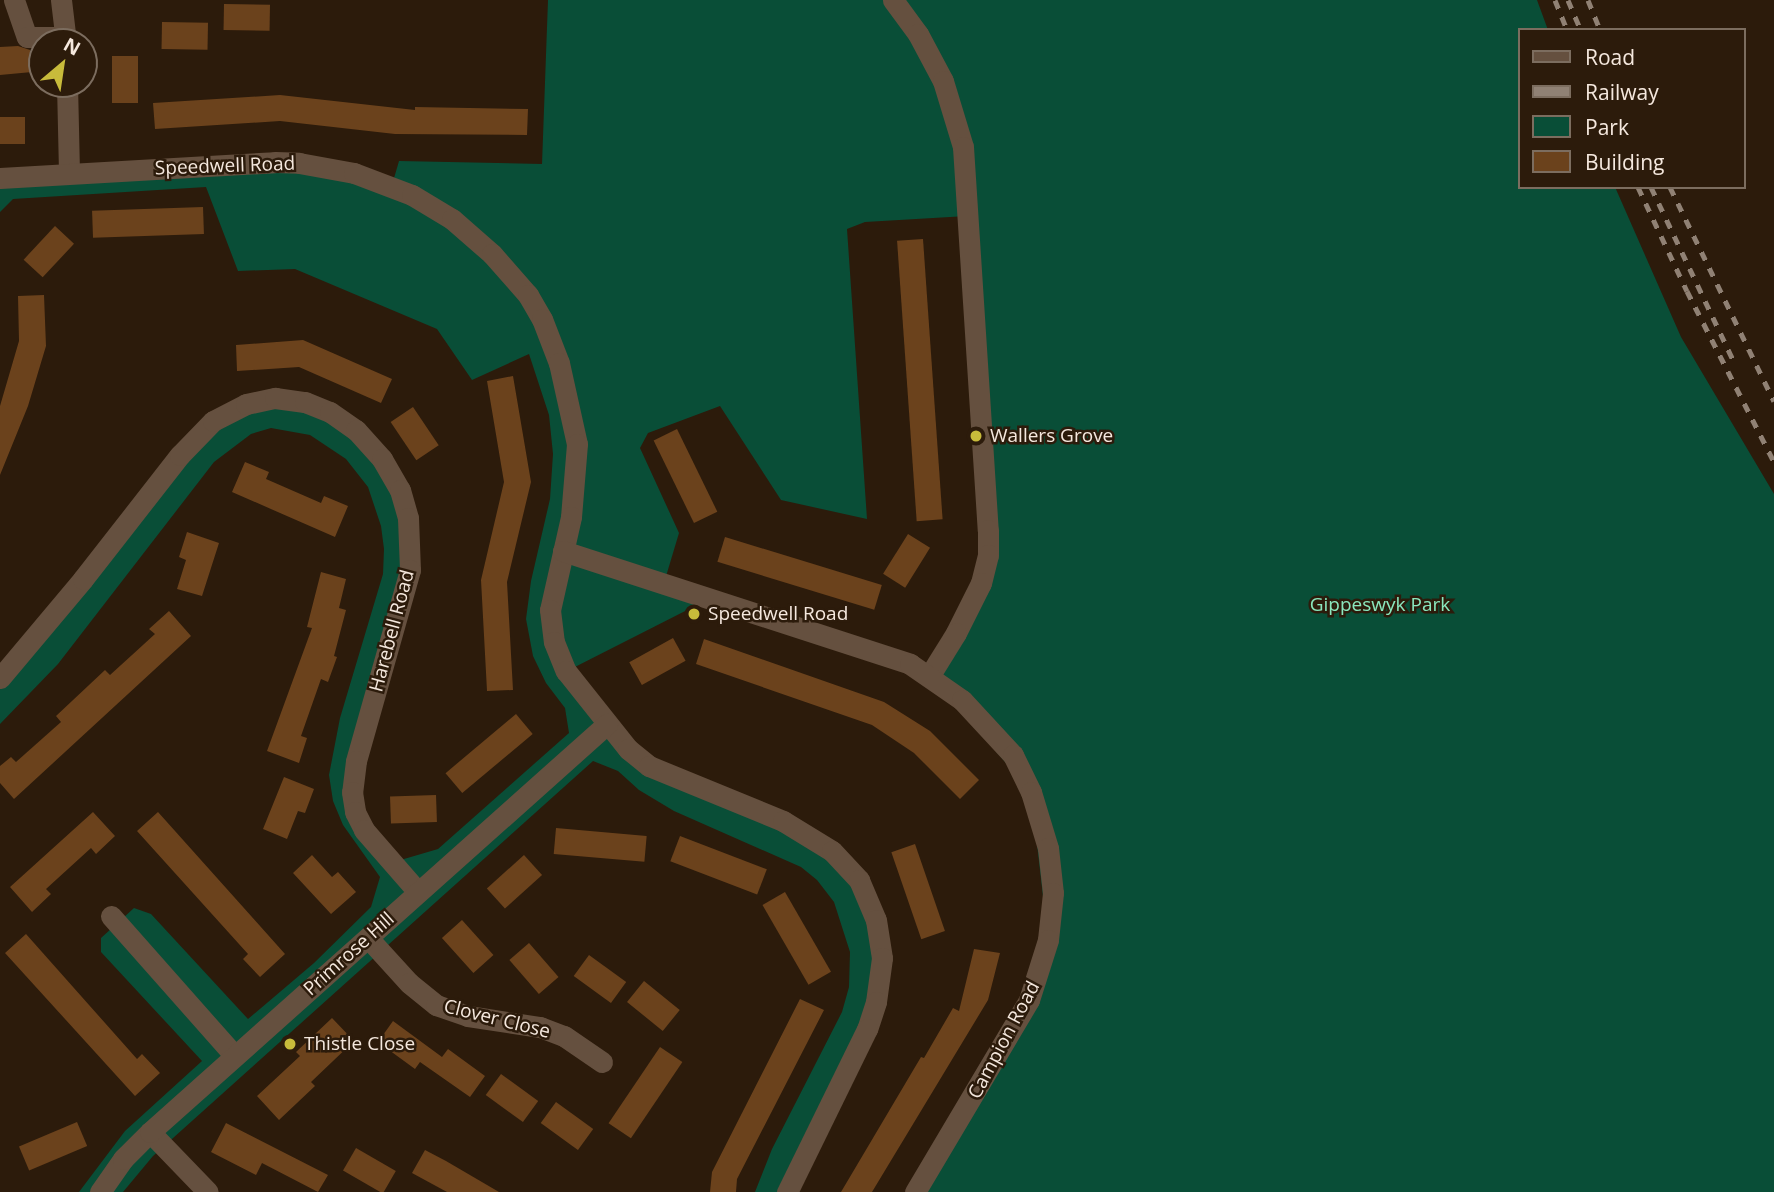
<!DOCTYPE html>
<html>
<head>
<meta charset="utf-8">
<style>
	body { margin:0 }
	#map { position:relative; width:1774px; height:1192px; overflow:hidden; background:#2c1b0b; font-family:"Open Sans",sans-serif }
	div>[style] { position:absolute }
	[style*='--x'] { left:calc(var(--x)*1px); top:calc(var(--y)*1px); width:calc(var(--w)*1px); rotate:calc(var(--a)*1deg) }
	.green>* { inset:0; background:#094e37 }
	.building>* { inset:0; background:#6b421c; transform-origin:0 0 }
	.minor>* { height:21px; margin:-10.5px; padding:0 10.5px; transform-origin:10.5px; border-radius:10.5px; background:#65503f }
	.rail>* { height:5px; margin-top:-2.5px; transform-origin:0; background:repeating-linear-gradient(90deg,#908174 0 9px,transparent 0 18px) }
	.dots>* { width:19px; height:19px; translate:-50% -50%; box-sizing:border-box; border:4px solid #2c1b0b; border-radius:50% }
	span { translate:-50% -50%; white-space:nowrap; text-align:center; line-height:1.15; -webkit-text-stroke:5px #2c1b0b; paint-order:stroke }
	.street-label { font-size:19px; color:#f5e8de }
	.poi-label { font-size:19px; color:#f5e8de }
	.left { translate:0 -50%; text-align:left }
	.park-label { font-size:19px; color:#8ae7be }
	.legend { position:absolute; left:1518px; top:28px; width:228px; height:161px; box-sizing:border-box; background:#2c1b0b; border:2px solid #7c6d5f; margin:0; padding:9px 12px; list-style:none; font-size:21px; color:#f5e8de }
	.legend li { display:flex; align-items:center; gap:14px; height:35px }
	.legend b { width:35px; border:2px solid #7c6d5f }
	.north { position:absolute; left:28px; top:28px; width:70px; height:70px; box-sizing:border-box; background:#2c1b0b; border:2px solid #7c6d5f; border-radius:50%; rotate:29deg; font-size:19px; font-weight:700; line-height:28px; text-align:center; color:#f5e8de }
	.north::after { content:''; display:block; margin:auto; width:24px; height:32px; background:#c8bb3b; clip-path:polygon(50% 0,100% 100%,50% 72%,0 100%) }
</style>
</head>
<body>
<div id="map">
	<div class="green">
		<i style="clip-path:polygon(548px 0,1537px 0,1548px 30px,1520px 30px,1520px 187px,1615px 187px,1681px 337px,1774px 494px,1774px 1192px,915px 1192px,970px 1104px,1048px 940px,1031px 792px,930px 675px,981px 583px,967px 216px,865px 222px,847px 229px,867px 519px,781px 500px,720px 406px,648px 433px,640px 448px,679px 533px,664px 583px,697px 605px,567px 671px,628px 749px,730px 799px,859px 880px,882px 973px,787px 1192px,755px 1192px,772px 1149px,842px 1012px,849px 987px,850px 952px,834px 902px,817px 880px,801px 867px,674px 811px,639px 790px,618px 771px,593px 761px,153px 1156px,123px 1192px,79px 1192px,125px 1131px,202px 1061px,101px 952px,101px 938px,134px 908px,151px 914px,248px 1019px,314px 963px,371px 907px,380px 877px,343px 825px,333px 801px,329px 775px,340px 718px,383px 574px,384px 549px,381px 526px,368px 487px,346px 459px,310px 435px,271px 428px,251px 434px,214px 462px,58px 664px,0 724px,0 678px,204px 428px,285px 399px,367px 441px,411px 539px,352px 792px,395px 866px,404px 859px,438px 849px,569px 733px,565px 708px,546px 683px,533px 656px,526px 619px,531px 581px,550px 499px,553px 454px,549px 415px,529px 354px,472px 380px,437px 329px,295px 269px,238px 271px,206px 187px,13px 199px,0 212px,0 308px,0 178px,275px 162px,392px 185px,399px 161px,542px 164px)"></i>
	</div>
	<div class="building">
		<i style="left:224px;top:4px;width:46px;height:26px;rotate:1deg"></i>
		<i style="left:162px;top:22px;width:46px;height:27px;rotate:1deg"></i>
		<i style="clip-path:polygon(18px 46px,30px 50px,32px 72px,0 75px,0 47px)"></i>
		<i style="left:112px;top:56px;width:26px;height:47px"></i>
		<i style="clip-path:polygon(280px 95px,415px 110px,415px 107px,528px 109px,527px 135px,395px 134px,280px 121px,155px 129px,153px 103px)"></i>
		<i style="left:0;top:117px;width:25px;height:27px"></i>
		<i style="left:203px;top:207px;width:27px;height:111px;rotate:88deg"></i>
		<i style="left:55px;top:226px;width:26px;height:46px;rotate:43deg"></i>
		<i style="left:923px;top:239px;width:281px;height:26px;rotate:86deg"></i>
		<i style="clip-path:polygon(44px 295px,46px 346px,28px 406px,0 475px,0 406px,19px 341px,18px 296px)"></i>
		<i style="clip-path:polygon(303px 340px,392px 379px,381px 403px,299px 367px,237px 371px,236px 345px)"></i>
		<i style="clip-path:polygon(513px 376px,531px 482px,507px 582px,513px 690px,487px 691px,481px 580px,504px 482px,487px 381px)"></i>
		<i style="left:413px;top:407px;width:46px;height:27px;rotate:56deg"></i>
		<i style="left:677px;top:429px;width:92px;height:26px;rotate:64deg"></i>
		<i style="clip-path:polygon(245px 462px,269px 472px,266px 479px,321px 503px,324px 496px,348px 506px,335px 537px,232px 492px)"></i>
		<i style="clip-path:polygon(187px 532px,219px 543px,202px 596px,177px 589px,186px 560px,179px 557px)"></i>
		<i style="left:908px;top:534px;width:26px;height:47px;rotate:32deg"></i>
		<i style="left:725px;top:537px;width:164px;height:26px;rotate:17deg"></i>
		<i style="clip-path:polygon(321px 572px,346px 579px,339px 608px,346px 610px,334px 656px,337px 657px,328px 682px,321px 679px,301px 736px,307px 738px,299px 763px,267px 751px,312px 628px,307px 627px)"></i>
		<i style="clip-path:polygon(169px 611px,191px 636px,14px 799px,0 783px,0 766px,11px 757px,16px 762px,61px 722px,56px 716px,105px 670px,110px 675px,132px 655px,155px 634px,149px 629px)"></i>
		<i style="left:673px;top:638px;width:26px;height:50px;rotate:61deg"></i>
		<i style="clip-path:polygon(704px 639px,884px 702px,930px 731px,979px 780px,960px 799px,914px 753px,872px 725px,696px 664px)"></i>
		<i style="left:516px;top:714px;width:26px;height:92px;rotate:50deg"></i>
		<i style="clip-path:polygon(284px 777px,314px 789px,305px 813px,298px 811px,287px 839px,263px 829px)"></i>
		<i style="left:436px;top:795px;width:27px;height:46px;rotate:88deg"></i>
		<i style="clip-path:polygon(93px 812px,115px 836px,96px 854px,91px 848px,46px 889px,51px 894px,32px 912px,10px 887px)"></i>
		<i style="clip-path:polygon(158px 812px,285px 954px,260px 977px,243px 959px,248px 954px,137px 831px)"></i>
		<i style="left:556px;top:828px;width:91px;height:26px;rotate:5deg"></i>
		<i style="left:680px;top:836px;width:93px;height:27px;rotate:21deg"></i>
		<i style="left:915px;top:844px;width:92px;height:25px;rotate:71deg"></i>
		<i style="clip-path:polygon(312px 855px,332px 877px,338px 872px,356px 892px,331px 914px,293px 873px)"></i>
		<i style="left:524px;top:855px;width:27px;height:50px;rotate:48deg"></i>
		<i style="left:785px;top:892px;width:92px;height:26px;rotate:60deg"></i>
		<i style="left:462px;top:920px;width:47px;height:27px;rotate:48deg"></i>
		<i style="clip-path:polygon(26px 934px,137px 1059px,142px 1054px,160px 1073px,135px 1096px,5px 953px)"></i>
		<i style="left:529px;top:943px;width:45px;height:26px;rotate:49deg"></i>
		<i style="clip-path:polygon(974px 949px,1000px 953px,988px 1000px,872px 1192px,841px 1192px,921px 1057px,924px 1058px,953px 1008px,959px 1011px)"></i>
		<i style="left:589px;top:955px;width:46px;height:26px;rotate:36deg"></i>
		<i style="left:644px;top:981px;width:46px;height:27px;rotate:39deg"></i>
		<i style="clip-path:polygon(800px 999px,824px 1010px,737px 1179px,736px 1192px,710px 1192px,712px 1172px)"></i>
		<i style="clip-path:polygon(332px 1018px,354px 1041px,311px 1082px,315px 1086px,279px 1120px,257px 1096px,300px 1056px,296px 1052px)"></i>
		<i style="clip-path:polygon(393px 1021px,442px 1057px,448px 1049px,485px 1076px,470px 1097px,420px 1062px,415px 1069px,378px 1042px)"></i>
		<i style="left:660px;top:1047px;width:27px;height:92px;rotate:34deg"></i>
		<i style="left:501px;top:1074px;width:46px;height:26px;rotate:36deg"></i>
		<i style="left:556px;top:1102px;width:46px;height:26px;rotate:36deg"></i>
		<i style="left:77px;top:1122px;width:26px;height:63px;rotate:67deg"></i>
		<i style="clip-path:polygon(226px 1123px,328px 1175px,318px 1192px,262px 1163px,256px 1175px,211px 1152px)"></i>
		<i style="left:356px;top:1148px;width:46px;height:26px;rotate:30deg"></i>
		<i style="clip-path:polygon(425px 1150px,446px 1161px,499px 1192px,447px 1192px,412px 1173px)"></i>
	</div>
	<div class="minor">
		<i style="--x:14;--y:0;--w:39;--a:71"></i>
		<i style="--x:27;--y:37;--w:39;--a:0"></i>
		<i style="--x:61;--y:0;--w:42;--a:83.2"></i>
		<i style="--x:893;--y:0;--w:42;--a:53.7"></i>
		<i style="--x:918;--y:34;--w:53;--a:62"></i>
		<i style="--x:943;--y:81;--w:69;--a:73.1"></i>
		<i style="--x:963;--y:147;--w:384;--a:86.3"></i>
		<i style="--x:988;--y:530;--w:25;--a:90"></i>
		<i style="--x:988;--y:555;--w:29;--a:104"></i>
		<i style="--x:981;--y:583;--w:56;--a:116.6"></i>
		<i style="--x:956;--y:633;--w:49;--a:121.8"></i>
		<i style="--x:67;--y:84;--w:89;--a:88.7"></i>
		<i style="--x:0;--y:178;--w:275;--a:-3.3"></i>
		<i style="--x:275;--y:162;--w:24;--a:2"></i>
		<i style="--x:299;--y:163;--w:56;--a:10.3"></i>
		<i style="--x:354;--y:173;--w:62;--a:20.8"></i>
		<i style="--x:412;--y:195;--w:47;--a:31"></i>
		<i style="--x:452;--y:219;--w:53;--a:41.2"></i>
		<i style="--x:492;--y:254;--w:55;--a:48.7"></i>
		<i style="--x:528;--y:295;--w:28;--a:60"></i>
		<i style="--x:542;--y:319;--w:47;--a:68.9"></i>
		<i style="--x:559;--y:363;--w:83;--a:77.5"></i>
		<i style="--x:577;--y:444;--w:73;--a:94.7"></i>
		<i style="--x:571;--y:517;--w:95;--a:102.7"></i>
		<i style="--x:550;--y:610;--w:32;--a:83"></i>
		<i style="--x:554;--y:642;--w:31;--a:68"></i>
		<i style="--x:566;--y:671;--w:100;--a:51.5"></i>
		<i style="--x:628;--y:749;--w:27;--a:39"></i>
		<i style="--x:649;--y:766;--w:145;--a:22.3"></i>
		<i style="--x:783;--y:821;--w:57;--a:31.5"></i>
		<i style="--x:832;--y:851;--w:40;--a:47"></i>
		<i style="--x:859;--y:880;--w:43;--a:67"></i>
		<i style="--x:876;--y:920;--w:38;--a:81"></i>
		<i style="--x:882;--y:958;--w:44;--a:97.8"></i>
		<i style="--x:876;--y:1002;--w:28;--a:108"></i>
		<i style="--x:867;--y:1029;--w:182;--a:116.1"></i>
		<i style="--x:563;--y:551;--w:365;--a:18"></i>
		<i style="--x:910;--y:664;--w:63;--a:34.7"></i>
		<i style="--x:962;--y:700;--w:75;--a:47.2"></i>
		<i style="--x:1013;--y:755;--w:41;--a:64.1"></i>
		<i style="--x:1031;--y:792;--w:59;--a:73.1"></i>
		<i style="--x:1048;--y:848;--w:45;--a:83.7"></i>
		<i style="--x:1053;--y:893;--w:47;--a:96.1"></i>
		<i style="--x:1048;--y:940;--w:63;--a:107.6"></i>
		<i style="--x:1029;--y:1000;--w:223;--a:120.7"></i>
		<i style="--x:0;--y:678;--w:129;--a:-50"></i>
		<i style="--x:83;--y:579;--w:157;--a:-52"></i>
		<i style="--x:180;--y:455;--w:47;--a:-45.9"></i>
		<i style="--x:213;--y:421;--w:37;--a:-27"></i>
		<i style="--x:246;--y:404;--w:30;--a:-12"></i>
		<i style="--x:275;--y:398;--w:30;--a:8"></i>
		<i style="--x:305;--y:402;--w:27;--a:22"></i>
		<i style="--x:330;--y:412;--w:32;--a:35"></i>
		<i style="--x:356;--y:430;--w:39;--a:48"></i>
		<i style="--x:382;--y:459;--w:36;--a:60"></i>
		<i style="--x:400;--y:490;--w:29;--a:74"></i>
		<i style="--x:408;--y:518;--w:52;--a:87.8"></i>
		<i style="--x:410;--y:570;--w:198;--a:105.8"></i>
		<i style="--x:356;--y:761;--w:31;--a:97"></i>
		<i style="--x:352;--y:792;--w:20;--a:81"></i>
		<i style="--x:355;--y:812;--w:20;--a:63"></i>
		<i style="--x:364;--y:830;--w:82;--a:48.9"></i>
		<i style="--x:111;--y:916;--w:186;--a:48.5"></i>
		<i style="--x:369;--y:939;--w:59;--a:47.7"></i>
		<i style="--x:409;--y:983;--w:35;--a:39"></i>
		<i style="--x:436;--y:1005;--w:34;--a:19"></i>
		<i style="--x:468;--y:1016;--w:73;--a:8.7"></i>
		<i style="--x:540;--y:1027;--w:26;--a:21"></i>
		<i style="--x:564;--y:1036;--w:46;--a:34.4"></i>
		<i style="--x:150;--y:1132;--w:83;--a:46"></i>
		<i style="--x:100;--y:1192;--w:40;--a:-55.1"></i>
		<i style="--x:123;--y:1159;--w:38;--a:-45"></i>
		<i style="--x:150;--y:1132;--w:613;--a:-41.76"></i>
	</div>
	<div class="rail">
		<i style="--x:1555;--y:0;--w:32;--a:68"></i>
		<i style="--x:1568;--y:0;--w:33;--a:67"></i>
		<i style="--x:1588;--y:0;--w:32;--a:68"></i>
		<i style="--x:1638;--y:187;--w:115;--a:64.8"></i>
		<i style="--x:1687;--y:291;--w:192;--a:63"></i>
		<i style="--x:1651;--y:187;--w:196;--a:64.6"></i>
		<i style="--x:1670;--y:187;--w:238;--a:64.1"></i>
	</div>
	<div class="dots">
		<i style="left:976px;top:436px;background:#c8bb3b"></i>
		<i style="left:694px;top:614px;background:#c8bb3b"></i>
		<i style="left:290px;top:1044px;background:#c8bb3b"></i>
	</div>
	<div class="street-label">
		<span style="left:225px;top:166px;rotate:-2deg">Speedwell Road</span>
		<span style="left:392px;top:631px;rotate:-75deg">Harebell Road</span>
		<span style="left:349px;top:954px;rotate:-42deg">Primrose Hill</span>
		<span style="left:497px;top:1019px;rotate:14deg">Clover Close</span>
		<span style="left:1004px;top:1040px;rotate:-62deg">Campion Road</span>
	</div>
	<div class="poi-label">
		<span class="left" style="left:990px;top:436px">Wallers Grove</span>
		<span class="left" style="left:708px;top:614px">Speedwell Road</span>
		<span class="left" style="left:304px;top:1044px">Thistle Close</span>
	</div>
	<div class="park-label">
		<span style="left:1380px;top:605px">Gippeswyk Park</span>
	</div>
	<ul class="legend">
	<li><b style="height:9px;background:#65503f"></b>Road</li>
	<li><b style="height:9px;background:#908174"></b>Railway</li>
	<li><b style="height:19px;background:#094e37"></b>Park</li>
	<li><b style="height:19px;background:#6b421c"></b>Building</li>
	</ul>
	<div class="north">N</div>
</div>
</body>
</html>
